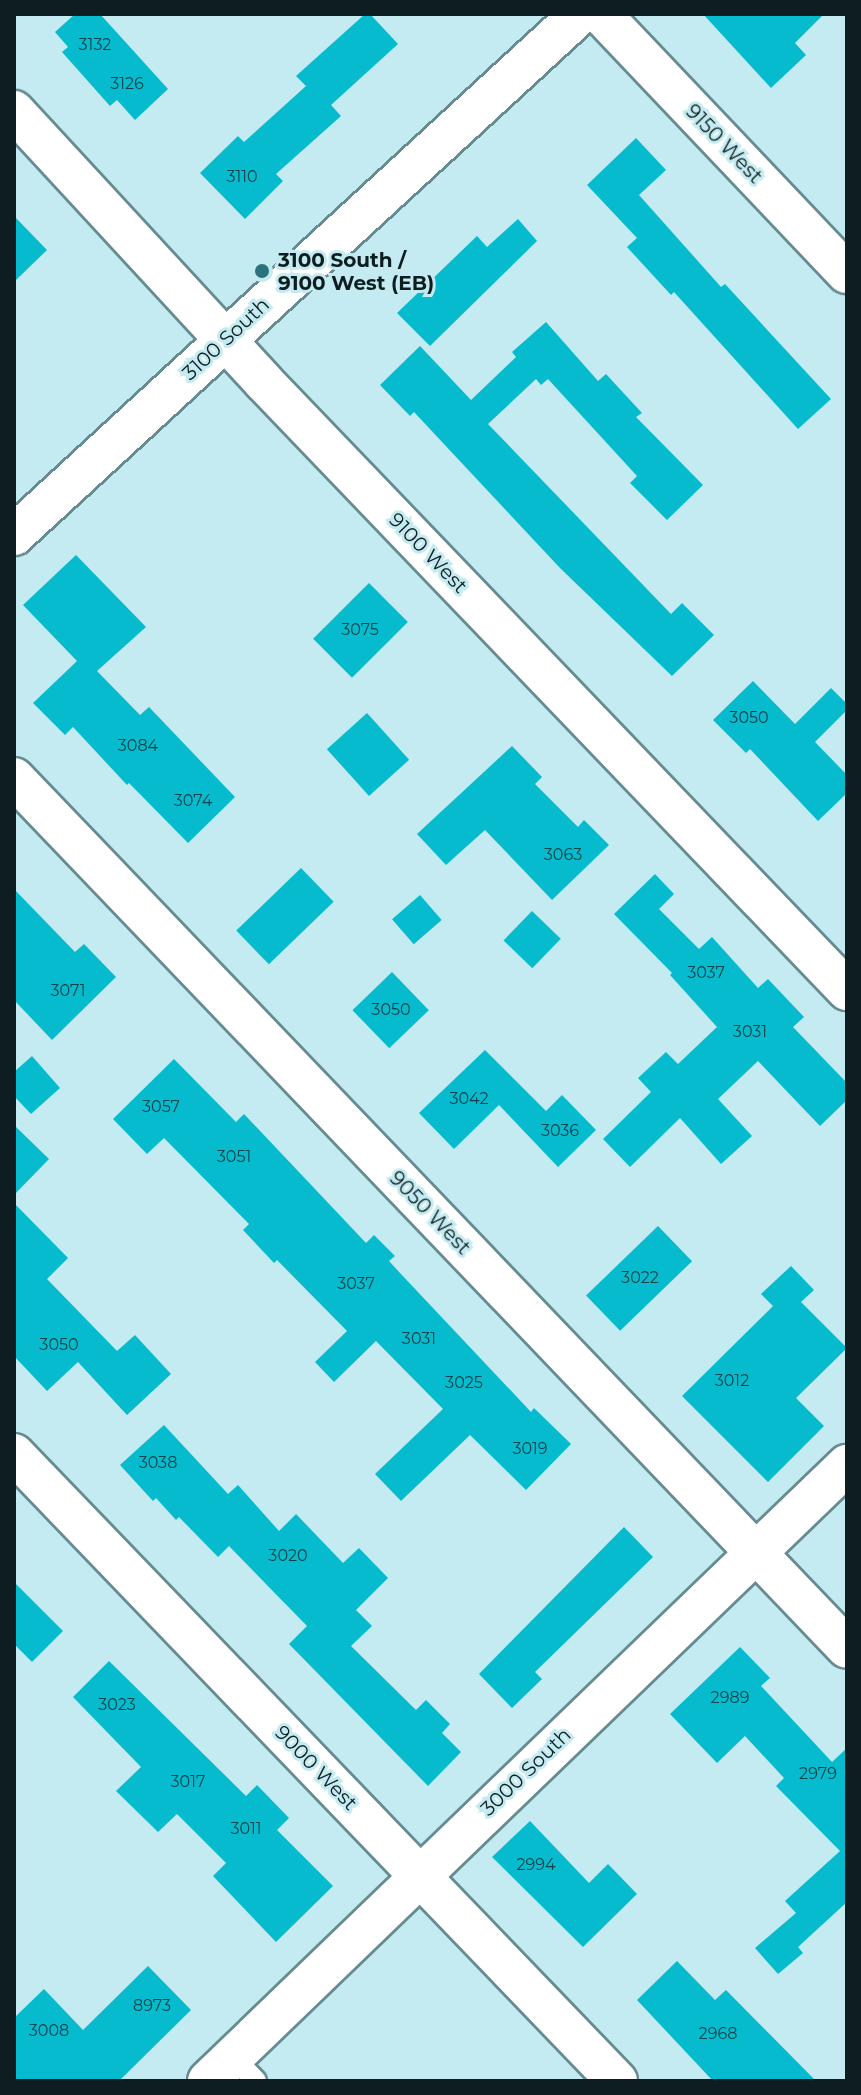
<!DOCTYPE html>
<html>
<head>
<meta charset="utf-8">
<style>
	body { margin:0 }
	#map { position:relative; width:861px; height:2095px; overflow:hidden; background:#c4ebf1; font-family:Montserrat,sans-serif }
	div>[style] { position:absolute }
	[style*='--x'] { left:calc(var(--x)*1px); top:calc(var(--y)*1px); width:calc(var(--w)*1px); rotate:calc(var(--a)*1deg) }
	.building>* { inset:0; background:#06bbce; transform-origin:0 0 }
	.roads { filter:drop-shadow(2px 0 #678b91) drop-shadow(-2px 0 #678b91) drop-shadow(0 2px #678b91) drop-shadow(0 -2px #678b91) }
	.lane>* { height:20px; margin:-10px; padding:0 10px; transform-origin:10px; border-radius:10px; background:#fff }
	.street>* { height:40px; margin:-20px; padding:0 20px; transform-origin:20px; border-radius:20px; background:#fff }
	.dots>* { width:22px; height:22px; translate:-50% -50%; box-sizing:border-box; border:4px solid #c4ebf1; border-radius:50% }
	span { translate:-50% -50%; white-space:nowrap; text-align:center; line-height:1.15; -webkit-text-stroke:6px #c4ebf1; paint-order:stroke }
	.number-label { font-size:16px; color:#0c444b }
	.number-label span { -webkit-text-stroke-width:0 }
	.street-label { font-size:20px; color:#0e1d1f }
	.poi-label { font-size:20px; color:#0e1d1f; font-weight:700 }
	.left { translate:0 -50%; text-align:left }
	.frame { position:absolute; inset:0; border:16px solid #0e1d1f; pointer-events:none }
</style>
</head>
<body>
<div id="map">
	<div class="building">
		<i style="clip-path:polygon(75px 14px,100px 14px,168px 89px,135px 120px,117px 100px,110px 106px,62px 52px,68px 47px,55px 32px)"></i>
		<i style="clip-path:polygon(365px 14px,370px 14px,398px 44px,331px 105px,341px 116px,276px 174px,283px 181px,245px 219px,200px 173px,238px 136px,244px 142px,306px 86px,296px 76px)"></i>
		<i style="clip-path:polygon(703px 14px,824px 14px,795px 43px,806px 55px,771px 88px)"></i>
		<i style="clip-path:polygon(636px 138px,666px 170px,639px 195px,721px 287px,725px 284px,831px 399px,798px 429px,674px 292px,671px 295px,627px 247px,637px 238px,587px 185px)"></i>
		<i style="clip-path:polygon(14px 216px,47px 250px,14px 282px)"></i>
		<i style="clip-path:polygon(518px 219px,537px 241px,430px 346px,397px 313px,477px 236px,487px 247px)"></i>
		<i style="clip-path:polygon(546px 322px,598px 381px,606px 374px,642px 413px,636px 417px,703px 485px,667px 520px,630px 483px,637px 476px,548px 379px,541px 385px,536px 379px,488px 424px,671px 614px,682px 603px,714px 635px,672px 676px,560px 568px,414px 412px,410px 416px,380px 385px,420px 346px,471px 400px,516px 357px,512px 352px)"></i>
		<i style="clip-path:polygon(76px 555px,146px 627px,97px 671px,140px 715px,149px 707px,235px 797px,188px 843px,129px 783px,127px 785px,73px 727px,65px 735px,33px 703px,77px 661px,23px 605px)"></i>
		<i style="left:369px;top:583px;width:55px;height:79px;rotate:45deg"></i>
		<i style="clip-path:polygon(753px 681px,795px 724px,831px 688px,847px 704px,847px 710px,815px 742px,847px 775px,847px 793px,818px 821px,750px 749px,746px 753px,713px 720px)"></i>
		<i style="left:367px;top:713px;width:63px;height:54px;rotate:48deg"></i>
		<i style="clip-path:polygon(512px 746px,542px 777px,535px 784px,578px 827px,584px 820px,609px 845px,552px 900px,485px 830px,446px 865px,417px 834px)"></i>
		<i style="left:301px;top:868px;width:47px;height:90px;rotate:46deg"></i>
		<i style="clip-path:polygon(655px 874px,674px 894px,659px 909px,699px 949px,712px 937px,758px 988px,768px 979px,804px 1017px,793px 1027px,847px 1083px,847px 1100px,820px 1126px,758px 1061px,718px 1099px,752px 1136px,721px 1164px,680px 1118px,630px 1167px,603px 1139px,651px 1092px,638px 1078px,666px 1052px,678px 1064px,717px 1027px,670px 975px,672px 973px,614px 914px)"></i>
		<i style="clip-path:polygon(14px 889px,75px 952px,84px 944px,116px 977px,52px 1040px,14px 1000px)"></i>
		<i style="left:420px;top:895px;width:33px;height:37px;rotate:49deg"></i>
		<i style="left:532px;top:911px;width:40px;height:41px;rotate:44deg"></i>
		<i style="left:392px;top:972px;width:53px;height:55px;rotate:46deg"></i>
		<i style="clip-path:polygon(485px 1050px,546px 1111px,562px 1095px,596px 1130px,558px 1167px,499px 1105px,454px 1149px,419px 1113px)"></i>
		<i style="clip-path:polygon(32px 1056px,60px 1088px,31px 1114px,14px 1096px,14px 1072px)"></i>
		<i style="clip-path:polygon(174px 1059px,236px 1122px,244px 1114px,366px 1243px,374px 1235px,395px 1256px,389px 1261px,400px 1273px,531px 1412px,534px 1408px,571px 1444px,526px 1490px,470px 1435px,401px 1501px,375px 1474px,443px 1409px,376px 1341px,334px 1382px,315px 1362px,347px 1331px,277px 1260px,274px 1263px,243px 1230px,249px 1224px,164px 1138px,147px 1154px,113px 1119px)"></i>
		<i style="clip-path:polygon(14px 1125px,49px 1159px,14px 1195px)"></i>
		<i style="clip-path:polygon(14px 1203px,68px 1258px,47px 1279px,117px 1351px,135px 1335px,171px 1374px,127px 1415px,78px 1362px,47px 1391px,14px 1356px)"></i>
		<i style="left:658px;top:1226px;width:49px;height:100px;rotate:46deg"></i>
		<i style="clip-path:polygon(791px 1266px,814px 1290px,801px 1302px,847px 1348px,796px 1398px,824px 1426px,768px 1482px,682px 1396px,773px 1306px,761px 1294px)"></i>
		<i style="clip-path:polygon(164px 1425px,228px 1494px,238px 1485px,279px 1531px,296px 1514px,343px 1563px,359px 1548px,388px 1578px,356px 1610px,372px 1626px,351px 1646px,416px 1710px,426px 1700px,450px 1724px,442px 1733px,461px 1752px,428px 1786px,289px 1644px,307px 1626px,229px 1546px,218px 1557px,179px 1517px,176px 1520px,156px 1498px,153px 1501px,120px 1465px)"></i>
		<i style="clip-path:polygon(624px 1527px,653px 1557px,535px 1672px,542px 1679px,512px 1708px,479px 1674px)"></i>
		<i style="clip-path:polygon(14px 1582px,63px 1631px,32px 1662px,14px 1644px)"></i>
		<i style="clip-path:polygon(740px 1647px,770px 1678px,761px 1686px,832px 1762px,847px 1748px,847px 1902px,798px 1947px,803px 1953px,778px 1974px,755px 1948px,796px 1913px,785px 1901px,840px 1851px,776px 1786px,784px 1778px,745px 1736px,717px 1763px,670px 1714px)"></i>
		<i style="clip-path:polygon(109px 1661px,246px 1796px,257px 1785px,289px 1818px,277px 1830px,333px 1886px,276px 1942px,213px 1876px,226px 1863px,177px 1814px,158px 1832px,116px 1791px,141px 1767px,73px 1697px)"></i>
		<i style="clip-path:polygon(530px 1821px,589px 1883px,608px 1864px,637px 1894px,583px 1947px,492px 1857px)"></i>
		<i style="clip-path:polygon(677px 1961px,715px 2000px,726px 1990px,816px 2081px,713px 2081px,637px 2000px)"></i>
		<i style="clip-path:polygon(148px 1966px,191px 2010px,119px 2081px,14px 2081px,14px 2018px,44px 1989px,83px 2030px)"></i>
	</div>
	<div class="roads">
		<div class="lane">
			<i style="--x:233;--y:2057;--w:33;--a:46"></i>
		</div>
		<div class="street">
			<i style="--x:601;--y:14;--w:357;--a:46.5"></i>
			<i style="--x:14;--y:111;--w:367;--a:47.3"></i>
			<i style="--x:263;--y:381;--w:844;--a:46.2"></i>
			<i style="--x:14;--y:535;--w:769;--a:-42.63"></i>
			<i style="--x:14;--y:778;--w:1204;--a:46.24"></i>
			<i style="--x:14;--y:1454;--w:870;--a:46.12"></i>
			<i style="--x:208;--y:2081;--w:888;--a:-43.95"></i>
		</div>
	</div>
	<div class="dots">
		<i style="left:262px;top:271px;background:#2a727c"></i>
	</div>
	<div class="number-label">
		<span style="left:95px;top:45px">3132</span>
		<span style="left:127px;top:84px">3126</span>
		<span style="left:242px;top:177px">3110</span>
		<span style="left:360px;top:630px">3075</span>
		<span style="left:749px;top:718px">3050</span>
		<span style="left:138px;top:746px">3084</span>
		<span style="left:193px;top:801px">3074</span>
		<span style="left:563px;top:855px">3063</span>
		<span style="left:706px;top:973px">3037</span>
		<span style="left:68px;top:991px">3071</span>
		<span style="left:391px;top:1010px">3050</span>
		<span style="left:750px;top:1032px">3031</span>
		<span style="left:469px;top:1099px">3042</span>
		<span style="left:161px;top:1107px">3057</span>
		<span style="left:560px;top:1131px">3036</span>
		<span style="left:234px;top:1157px">3051</span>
		<span style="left:640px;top:1278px">3022</span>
		<span style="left:356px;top:1284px">3037</span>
		<span style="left:419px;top:1339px">3031</span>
		<span style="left:59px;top:1345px">3050</span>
		<span style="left:732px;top:1381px">3012</span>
		<span style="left:464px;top:1383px">3025</span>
		<span style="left:530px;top:1449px">3019</span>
		<span style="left:158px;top:1463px">3038</span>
		<span style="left:288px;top:1556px">3020</span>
		<span style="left:730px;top:1698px">2989</span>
		<span style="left:117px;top:1705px">3023</span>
		<span style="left:818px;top:1774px">2979</span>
		<span style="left:188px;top:1782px">3017</span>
		<span style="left:246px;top:1829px">3011</span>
		<span style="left:536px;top:1865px">2994</span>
		<span style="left:152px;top:2006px">8973</span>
		<span style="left:49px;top:2031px">3008</span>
		<span style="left:718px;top:2034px">2968</span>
	</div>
	<div class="street-label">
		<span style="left:724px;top:144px;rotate:46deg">9150 West</span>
		<span style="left:226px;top:339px;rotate:-43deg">3100 South</span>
		<span style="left:428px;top:553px;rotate:46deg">9100 West</span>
		<span style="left:430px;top:1213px;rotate:46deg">9050 West</span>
		<span style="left:316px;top:1768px;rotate:46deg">9000 West</span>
		<span style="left:526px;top:1772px;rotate:-44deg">3000 South</span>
	</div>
	<div class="poi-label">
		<span class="left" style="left:278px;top:272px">3100 South /<br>9100 West (EB)</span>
	</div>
	<div class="frame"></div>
</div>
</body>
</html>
